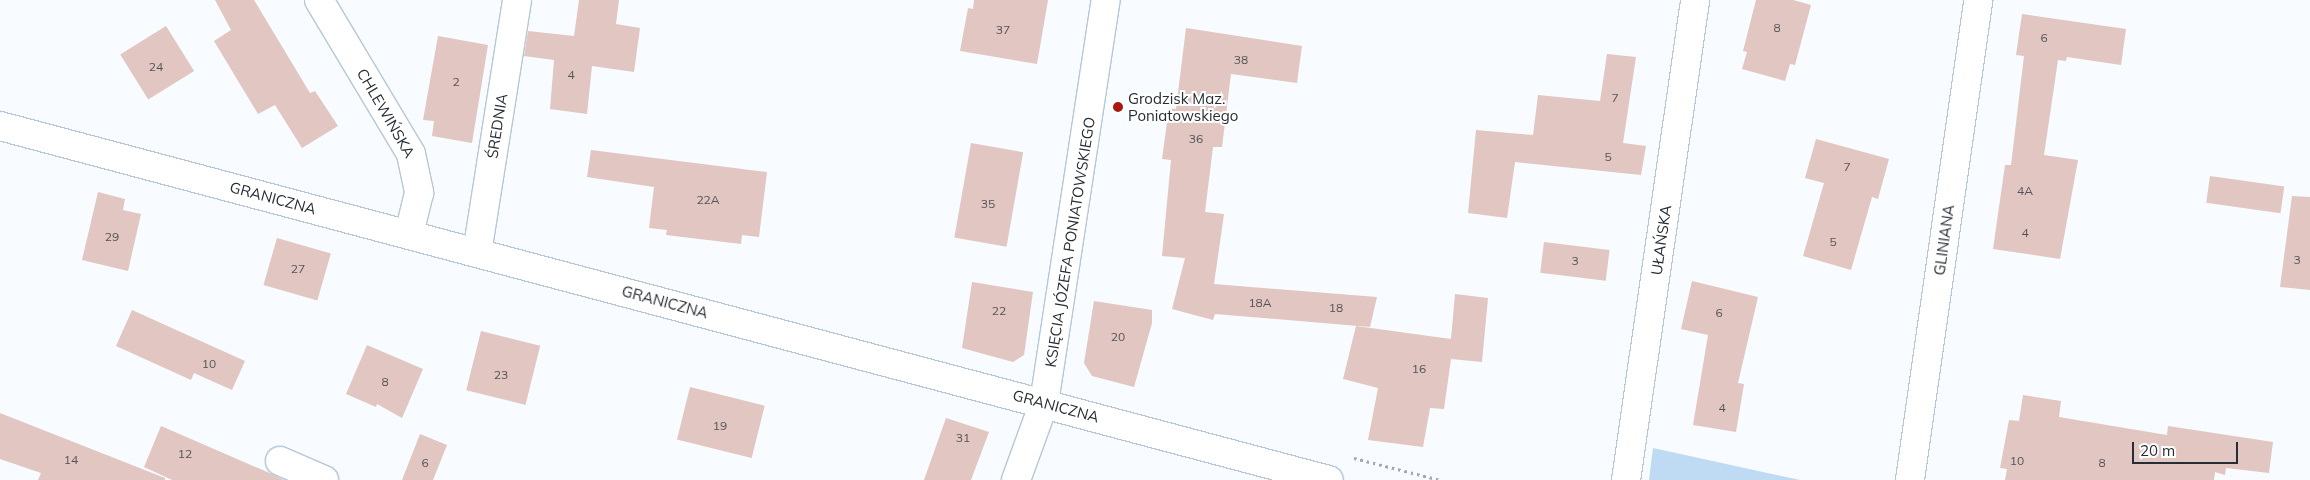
<!DOCTYPE html>
<html>
<head>
<meta charset="utf-8">
<style>
	body { margin:0 }
	#map { position:relative; width:2310px; height:480px; overflow:hidden; background:#f8fbff; font-family:Mulish,sans-serif }
	div>[style] { position:absolute }
	[style*='--x'] { left:calc(var(--x)*1px); top:calc(var(--y)*1px); width:calc(var(--w)*1px); rotate:calc(var(--a)*1deg) }
	.green>* { inset:0; background:#bfdaf3 }
	.building>* { inset:0; background:#e1c6c1; transform-origin:0 0 }
	.path>* { height:3px; margin-top:-1.5px; transform-origin:0; background:repeating-linear-gradient(90deg,#a3a8ad 0 2.5px,transparent 0 6.5px) }
	.roads { filter:drop-shadow(1px 0 #b5c7d8) drop-shadow(-1px 0 #b5c7d8) drop-shadow(0 1px #b5c7d8) drop-shadow(0 -1px #b5c7d8) }
	.street>* { height:28px; margin:-14px; padding:0 14px; transform-origin:14px; border-radius:14px; background:#fff }
	.secondary>* { height:28px; margin:-14px; padding:0 14px; transform-origin:14px; border-radius:14px; background:#fff }
	.dots>* { width:14px; height:14px; translate:-50% -50%; box-sizing:border-box; border:2px solid #fff; border-radius:50% }
	span { translate:-50% -50%; white-space:nowrap; text-align:center; line-height:1.15; -webkit-text-stroke:4px #fff; paint-order:stroke }
	.number-label { font-size:12px; color:#555357 }
	.number-label span { -webkit-text-stroke-width:0 }
	.poi-label { font-size:15px; color:#262d34 }
	.left { translate:0 -50%; text-align:left }
	.street-label { font-size:15px; color:#262d34 }
	.scale { position:absolute; left:2132px; top:442px; width:106px; height:22px; box-sizing:border-box; border:2px solid #262d34; border-top:0; padding-left:6px; font-size:15px; line-height:18px; white-space:nowrap; color:#262d34; -webkit-text-stroke:4px #fff; paint-order:stroke }
</style>
</head>
<body>
<div id="map">
	<div class="green">
		<i style="clip-path:polygon(1653px 448px,1800px 480px,1649px 480px)"></i>
	</div>
	<div class="building">
		<i style="clip-path:polygon(215px 0,254px 0,310px 93px,315px 91px,338px 126px,302px 148px,275px 105px,258px 114px,214px 41px,231px 30px)"></i>
		<i style="clip-path:polygon(579px 0,619px 0,616px 24px,640px 28px,634px 72px,592px 66px,587px 114px,550px 109px,554px 60px,524px 56px,528px 31px,574px 36px)"></i>
		<i style="clip-path:polygon(974px 0,1048px 0,1037px 64px,960px 51px,968px 8px,973px 9px)"></i>
		<i style="clip-path:polygon(1756px 0,1793px 0,1811px 5px,1795px 65px,1790px 64px,1785px 81px,1742px 69px,1747px 52px,1743px 51px)"></i>
		<i style="clip-path:polygon(2022px 14px,2126px 29px,2121px 65px,2067px 57px,2066px 61px,2058px 60px,2044px 155px,2078px 160px,2060px 259px,1993px 249px,2005px 165px,2011px 165px,2024px 56px,2016px 55px)"></i>
		<i style="left:166px;top:26px;width:53px;height:54px;rotate:58deg"></i>
		<i style="clip-path:polygon(1186px 28px,1302px 46px,1297px 83px,1231px 74px,1222px 147px,1213px 147px,1205px 212px,1224px 214px,1214px 284px,1377px 297px,1370px 327px,1215px 314px,1213px 320px,1172px 309px,1185px 258px,1162px 256px,1171px 160px,1162px 159px,1169px 108px,1176px 109px)"></i>
		<i style="clip-path:polygon(438px 36px,488px 45px,472px 143px,432px 136px,434px 121px,423px 120px)"></i>
		<i style="clip-path:polygon(1607px 54px,1636px 57px,1623px 143px,1646px 146px,1641px 175px,1515px 162px,1507px 218px,1468px 213px,1476px 130px,1533px 135px,1538px 95px,1600px 101px)"></i>
		<i style="clip-path:polygon(1816px 139px,1889px 159px,1878px 199px,1872px 197px,1851px 270px,1803px 256px,1824px 183px,1805px 178px)"></i>
		<i style="left:971px;top:143px;width:53px;height:96px;rotate:10deg"></i>
		<i style="clip-path:polygon(591px 150px,767px 172px,759px 237px,742px 235px,741px 244px,666px 235px,667px 230px,649px 228px,654px 187px,587px 177px)"></i>
		<i style="left:2210px;top:176px;width:75px;height:27px;rotate:8deg"></i>
		<i style="clip-path:polygon(98px 192px,125px 199px,123px 210px,141px 214px,128px 271px,82px 260px)"></i>
		<i style="clip-path:polygon(2292px 196px,2310px 197px,2310px 290px,2280px 287px)"></i>
		<i style="left:277px;top:238px;width:56px;height:49px;rotate:16deg"></i>
		<i style="left:1544px;top:242px;width:66px;height:31px;rotate:7deg"></i>
		<i style="clip-path:polygon(1692px 281px,1758px 297px,1738px 383px,1744px 384px,1736px 432px,1693px 425px,1708px 335px,1681px 329px)"></i>
		<i style="clip-path:polygon(972px 282px,1033px 292px,1024px 355px,1013px 362px,962px 348px)"></i>
		<i style="clip-path:polygon(1455px 294px,1488px 298px,1482px 362px,1451px 359px,1444px 409px,1430px 408px,1423px 447px,1368px 440px,1378px 388px,1343px 379px,1356px 326px,1451px 339px)"></i>
		<i style="clip-path:polygon(1094px 301px,1152px 310px,1152px 323px,1134px 387px,1092px 376px,1084px 363px)"></i>
		<i style="clip-path:polygon(132px 310px,245px 361px,232px 390px,194px 373px,191px 380px,116px 346px)"></i>
		<i style="left:481px;top:331px;width:61px;height:61px;rotate:14deg"></i>
		<i style="clip-path:polygon(367px 345px,423px 369px,402px 418px,377px 404px,376px 407px,346px 394px)"></i>
		<i style="left:690px;top:387px;width:77px;height:54px;rotate:14deg"></i>
		<i style="clip-path:polygon(2023px 395px,2061px 401px,2059px 417px,2167px 435px,2168px 426px,2273px 442px,2269px 473px,2226px 468px,2225px 475px,2215px 472px,2214px 480px,2005px 480px,2007px 469px,2000px 468px,2009px 420px,2019px 421px)"></i>
		<i style="clip-path:polygon(0 413px,165px 478px,165px 480px,38px 480px,41px 473px,0 459px)"></i>
		<i style="clip-path:polygon(946px 418px,989px 432px,971px 480px,924px 480px)"></i>
		<i style="clip-path:polygon(161px 426px,274px 475px,284px 480px,172px 480px,144px 467px)"></i>
		<i style="clip-path:polygon(420px 434px,447px 445px,433px 480px,402px 480px)"></i>
	</div>
	<div class="path">
		<i style="--x:1354;--y:458;--w:89;--a:14.3"></i>
	</div>
	<div class="roads">
		<div class="street">
			<i style="--x:319;--y:0;--w:179;--a:59.1"></i>
			<i style="--x:411;--y:154;--w:40;--a:78"></i>
			<i style="--x:419;--y:193;--w:42;--a:103.7"></i>
			<i style="--x:477;--y:253;--w:256;--a:-81"></i>
			<i style="--x:280;--y:461;--w:48;--a:23.4"></i>
			<i style="--x:1016;--y:480;--w:82;--a:-70"></i>
			<i style="--x:1044;--y:403;--w:408;--a:-81.3"></i>
			<i style="--x:1626;--y:480;--w:485;--a:-81.8"></i>
			<i style="--x:1910;--y:480;--w:485;--a:-81.9"></i>
		</div>
		<div class="secondary">
			<i style="--x:0;--y:126;--w:1375;--a:14.92"></i>
		</div>
	</div>
	<div class="dots">
		<i style="left:1118px;top:107px;background:#a91710"></i>
	</div>
	<div class="number-label">
		<span style="left:1777px;top:28px">8</span>
		<span style="left:1003px;top:30px">37</span>
		<span style="left:2044px;top:38px">6</span>
		<span style="left:1241px;top:60px">38</span>
		<span style="left:156px;top:67px">24</span>
		<span style="left:571px;top:75px">4</span>
		<span style="left:456px;top:82px">2</span>
		<span style="left:1615px;top:98px">7</span>
		<span style="left:1196px;top:139px">36</span>
		<span style="left:1608px;top:157px">5</span>
		<span style="left:1847px;top:167px">7</span>
		<span style="left:2025px;top:191px">4A</span>
		<span style="left:708px;top:200px">22A</span>
		<span style="left:988px;top:204px">35</span>
		<span style="left:2025px;top:233px">4</span>
		<span style="left:112px;top:237px">29</span>
		<span style="left:1833px;top:242px">5</span>
		<span style="left:2297px;top:260px">3</span>
		<span style="left:1575px;top:261px">3</span>
		<span style="left:298px;top:269px">27</span>
		<span style="left:1260px;top:303px">18A</span>
		<span style="left:1336px;top:308px">18</span>
		<span style="left:999px;top:311px">22</span>
		<span style="left:1719px;top:313px">6</span>
		<span style="left:1118px;top:337px">20</span>
		<span style="left:209px;top:364px">10</span>
		<span style="left:1419px;top:369px">16</span>
		<span style="left:501px;top:375px">23</span>
		<span style="left:385px;top:382px">8</span>
		<span style="left:1722px;top:408px">4</span>
		<span style="left:720px;top:426px">19</span>
		<span style="left:963px;top:438px">31</span>
		<span style="left:185px;top:454px">12</span>
		<span style="left:71px;top:460px">14</span>
		<span style="left:2017px;top:461px">10</span>
		<span style="left:425px;top:463px">6</span>
		<span style="left:2102px;top:463px">8</span>
	</div>
	<div class="poi-label">
		<span class="left" style="left:1128px;top:107px">Grodzisk Maz.<br>Poniatowskiego</span>
	</div>
	<div class="street-label">
		<span style="left:386px;top:113px;rotate:60deg">CHLEWIŃSKA</span>
		<span style="left:497px;top:126px;rotate:-81deg">ŚREDNIA</span>
		<span style="left:273px;top:198px;rotate:15deg">GRANICZNA</span>
		<span style="left:1661px;top:240px;rotate:-82deg">UŁAŃSKA</span>
		<span style="left:1944px;top:240px;rotate:-82deg">GLINIANA</span>
		<span style="left:1070px;top:242px;rotate:-81deg">KSIĘCIA JÓZEFA PONIATOWSKIEGO</span>
		<span style="left:665px;top:302px;rotate:15deg">GRANICZNA</span>
		<span style="left:1056px;top:406px;rotate:15deg">GRANICZNA</span>
	</div>
	<div class="scale">20 m</div>
</div>
</body>
</html>
